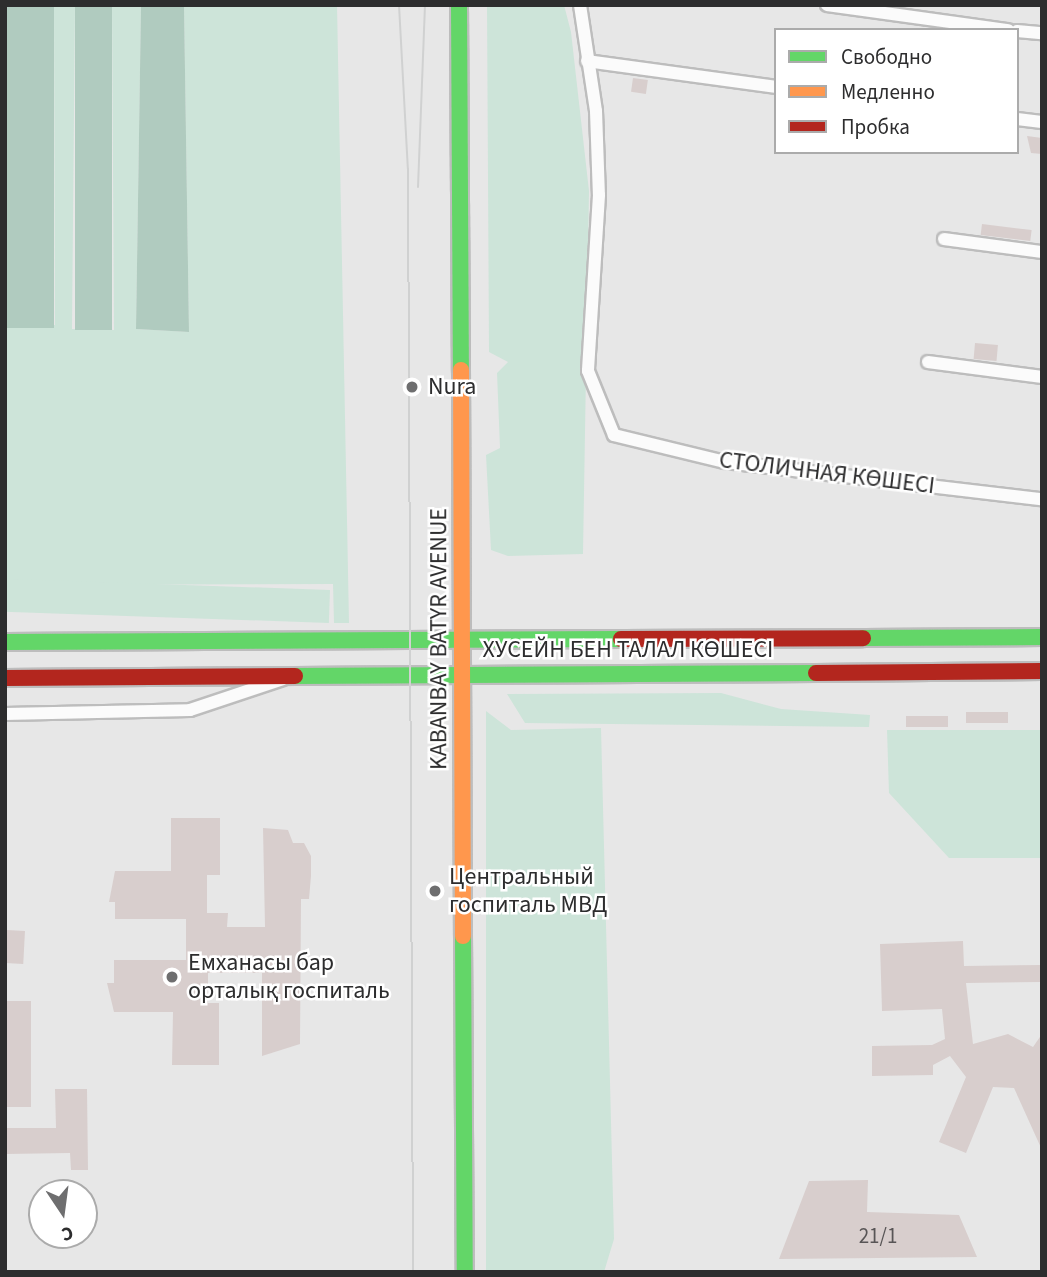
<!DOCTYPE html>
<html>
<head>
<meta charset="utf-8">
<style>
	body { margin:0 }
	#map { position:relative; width:1047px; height:1277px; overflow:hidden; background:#e7e7e7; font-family:"Source Sans 3",sans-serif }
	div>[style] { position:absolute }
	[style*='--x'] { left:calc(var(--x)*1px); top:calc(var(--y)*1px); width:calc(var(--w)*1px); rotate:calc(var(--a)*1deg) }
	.green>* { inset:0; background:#cde4d9; transform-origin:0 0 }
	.forest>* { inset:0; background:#b0cbbf; transform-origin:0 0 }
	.building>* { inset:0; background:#d8cecd; transform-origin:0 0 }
	.roads { filter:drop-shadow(2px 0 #bdbdbd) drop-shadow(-2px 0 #bdbdbd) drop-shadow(0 2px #bdbdbd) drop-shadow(0 -2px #bdbdbd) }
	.street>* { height:12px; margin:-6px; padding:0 6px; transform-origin:6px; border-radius:6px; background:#fbfbfb }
	.fast>* { height:16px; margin:-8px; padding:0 8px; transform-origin:8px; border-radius:8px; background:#63d668 }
	.slow>* { height:16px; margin:-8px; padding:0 8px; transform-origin:8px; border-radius:8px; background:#ff974d }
	.jam>* { height:16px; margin:-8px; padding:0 8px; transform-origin:8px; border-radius:8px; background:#b3261e }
	.tram>* { height:2px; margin:-1px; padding:0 1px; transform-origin:1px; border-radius:1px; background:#d0d1d1 }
	.dots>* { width:19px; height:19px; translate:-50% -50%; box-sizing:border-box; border:4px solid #fff; border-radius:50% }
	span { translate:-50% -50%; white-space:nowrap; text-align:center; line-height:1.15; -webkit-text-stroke:5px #fff; paint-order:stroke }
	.number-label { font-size:21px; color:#585556 }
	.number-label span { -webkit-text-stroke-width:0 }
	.poi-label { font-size:24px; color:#2d2d2e }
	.left { translate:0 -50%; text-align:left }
	.street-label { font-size:24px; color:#2d2d2e }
	.frame { position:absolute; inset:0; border:7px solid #2d2d2e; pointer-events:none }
	.legend { position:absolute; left:774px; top:28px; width:245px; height:126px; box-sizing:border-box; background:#fff; border:2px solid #ababab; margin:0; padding:9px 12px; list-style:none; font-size:21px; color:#2d2d2e }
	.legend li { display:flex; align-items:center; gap:14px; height:35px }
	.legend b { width:35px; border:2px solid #ababab }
	.north { position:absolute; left:28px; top:1179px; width:70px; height:70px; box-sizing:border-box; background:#fff; border:2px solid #ababab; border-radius:50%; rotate:167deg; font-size:19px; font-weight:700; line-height:28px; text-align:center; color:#2d2d2e }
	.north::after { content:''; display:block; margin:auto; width:24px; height:32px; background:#6e6e6f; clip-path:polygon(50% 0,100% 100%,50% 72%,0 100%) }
</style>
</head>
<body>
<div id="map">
	<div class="green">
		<i style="clip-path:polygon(5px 5px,6px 328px,55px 325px,54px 5px,75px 5px,72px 329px,114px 330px,112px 5px,141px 5px,136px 329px,189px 332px,184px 5px,337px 5px,349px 623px,334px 623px,333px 584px,5px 585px)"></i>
		<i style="clip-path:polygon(487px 5px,564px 5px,571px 32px,589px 191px,583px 554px,508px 556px,491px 550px,486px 455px,500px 448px,497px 373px,508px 362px,489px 352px)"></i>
		<i style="left:330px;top:590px;width:33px;height:325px;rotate:92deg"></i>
		<i style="clip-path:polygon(721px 693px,781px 709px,870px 715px,869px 727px,525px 723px,507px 694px)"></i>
		<i style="clip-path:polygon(486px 711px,511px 730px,601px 728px,614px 1239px,604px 1272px,486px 1272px)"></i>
		<i style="clip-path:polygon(887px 730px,1042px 730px,1042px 858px,949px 858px,889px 793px)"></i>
	</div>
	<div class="forest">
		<i style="left:7px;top:5px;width:47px;height:323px"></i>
		<i style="left:75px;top:5px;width:37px;height:325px"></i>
		<i style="clip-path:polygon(141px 5px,184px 5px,189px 332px,136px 329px)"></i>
	</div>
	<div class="building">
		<i style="left:633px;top:78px;width:15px;height:14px;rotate:8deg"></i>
		<i style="clip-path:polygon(1027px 136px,1042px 138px,1042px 154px,1031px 153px)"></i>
		<i style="left:982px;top:224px;width:50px;height:11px;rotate:7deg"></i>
		<i style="left:975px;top:343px;width:23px;height:16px;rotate:5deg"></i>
		<i style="left:1008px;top:712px;width:11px;height:42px;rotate:90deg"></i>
		<i style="left:906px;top:716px;width:42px;height:11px"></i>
		<i style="clip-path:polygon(171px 818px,220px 818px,220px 875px,207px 875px,207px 913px,228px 913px,227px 927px,265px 927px,263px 828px,288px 830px,293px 843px,304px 843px,311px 856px,311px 876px,309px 899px,301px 899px,300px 1044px,262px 1056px,262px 973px,208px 973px,208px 1003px,219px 1003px,219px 1065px,172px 1065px,173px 1012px,114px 1012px,107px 983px,114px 983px,114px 960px,186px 960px,186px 919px,115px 919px,115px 902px,109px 902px,115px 871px,171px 871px)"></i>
		<i style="left:7px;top:930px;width:18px;height:33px;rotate:3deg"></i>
		<i style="clip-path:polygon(963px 941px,964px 966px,1042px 965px,1042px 982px,966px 983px,973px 1044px,1008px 1034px,1033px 1047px,1042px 1034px,1042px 1150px,1014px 1088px,993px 1087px,966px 1153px,939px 1142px,966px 1077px,950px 1056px,933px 1065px,933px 1075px,872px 1076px,872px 1046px,932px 1045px,945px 1039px,942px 1009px,882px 1011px,880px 944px)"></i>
		<i style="left:5px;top:1001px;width:26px;height:106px"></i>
		<i style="clip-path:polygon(55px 1089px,87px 1089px,88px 1170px,71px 1170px,70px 1153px,6px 1154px,6px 1128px,56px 1128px)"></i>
		<i style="clip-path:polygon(868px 1180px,867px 1212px,959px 1215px,977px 1257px,779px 1259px,809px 1181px)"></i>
	</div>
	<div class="roads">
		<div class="street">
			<i style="--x:580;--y:5;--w:107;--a:81.4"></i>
			<i style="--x:596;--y:111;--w:84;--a:88"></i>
			<i style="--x:599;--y:195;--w:176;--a:93.6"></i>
			<i style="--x:588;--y:371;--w:69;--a:67.9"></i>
			<i style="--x:614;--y:435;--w:114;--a:13.7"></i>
			<i style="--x:725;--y:462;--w:319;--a:6.7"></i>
			<i style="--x:827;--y:5;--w:183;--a:7.9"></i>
			<i style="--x:1017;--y:31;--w:25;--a:5"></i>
			<i style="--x:587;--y:61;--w:191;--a:7.8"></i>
			<i style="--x:1017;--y:119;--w:25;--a:7"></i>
			<i style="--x:944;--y:239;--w:99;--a:7.6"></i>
			<i style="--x:928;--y:362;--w:115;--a:7.5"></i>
			<i style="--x:5;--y:714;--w:185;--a:-1.2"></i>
			<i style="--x:190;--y:710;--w:98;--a:-18.4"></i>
		</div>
		<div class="fast">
			<i style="--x:459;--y:5;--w:365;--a:89.7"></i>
			<i style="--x:863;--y:638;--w:179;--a:-0.3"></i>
			<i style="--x:5;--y:642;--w:616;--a:-0.28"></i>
			<i style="--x:295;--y:676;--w:521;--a:-0.33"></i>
			<i style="--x:463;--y:936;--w:336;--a:89.7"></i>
		</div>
		<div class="slow">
			<i style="--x:461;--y:370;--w:566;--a:89.8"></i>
		</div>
		<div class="jam">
			<i style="--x:621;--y:639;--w:242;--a:-0.2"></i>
			<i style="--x:816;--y:673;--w:226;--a:-0.5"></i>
			<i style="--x:5;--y:678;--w:290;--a:-0.4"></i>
		</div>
	</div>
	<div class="tram">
		<i style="--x:399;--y:5;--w:164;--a:86.9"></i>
		<i style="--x:408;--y:169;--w:1103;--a:89.74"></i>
		<i style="--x:418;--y:187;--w:182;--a:-87.8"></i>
	</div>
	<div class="dots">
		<i style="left:412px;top:387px;background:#6e6e6f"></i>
		<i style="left:435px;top:891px;background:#6e6e6f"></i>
		<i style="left:172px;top:977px;background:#6e6e6f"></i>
	</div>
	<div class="number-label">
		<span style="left:878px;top:1236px">21/1</span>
	</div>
	<div class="poi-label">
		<span class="left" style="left:428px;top:387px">Nura</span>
		<span class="left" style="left:449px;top:891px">Центральный<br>госпиталь МВД</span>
		<span class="left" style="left:188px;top:977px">Емханасы бар<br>орталық госпиталь</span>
	</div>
	<div class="street-label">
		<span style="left:827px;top:473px;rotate:7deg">СТОЛИЧНАЯ КӨШЕСІ</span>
		<span style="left:439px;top:639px;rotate:-90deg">KABANBAY BATYR AVENUE</span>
		<span style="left:628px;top:650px">ХУСЕЙН БЕН ТАЛАЛ КӨШЕСІ</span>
	</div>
	<div class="frame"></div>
	<ul class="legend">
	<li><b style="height:9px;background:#63d668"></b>Свободно</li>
	<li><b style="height:9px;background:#ff974d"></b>Медленно</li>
	<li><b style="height:9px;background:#b3261e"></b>Пробка</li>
	</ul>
	<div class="north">С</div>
</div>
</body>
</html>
